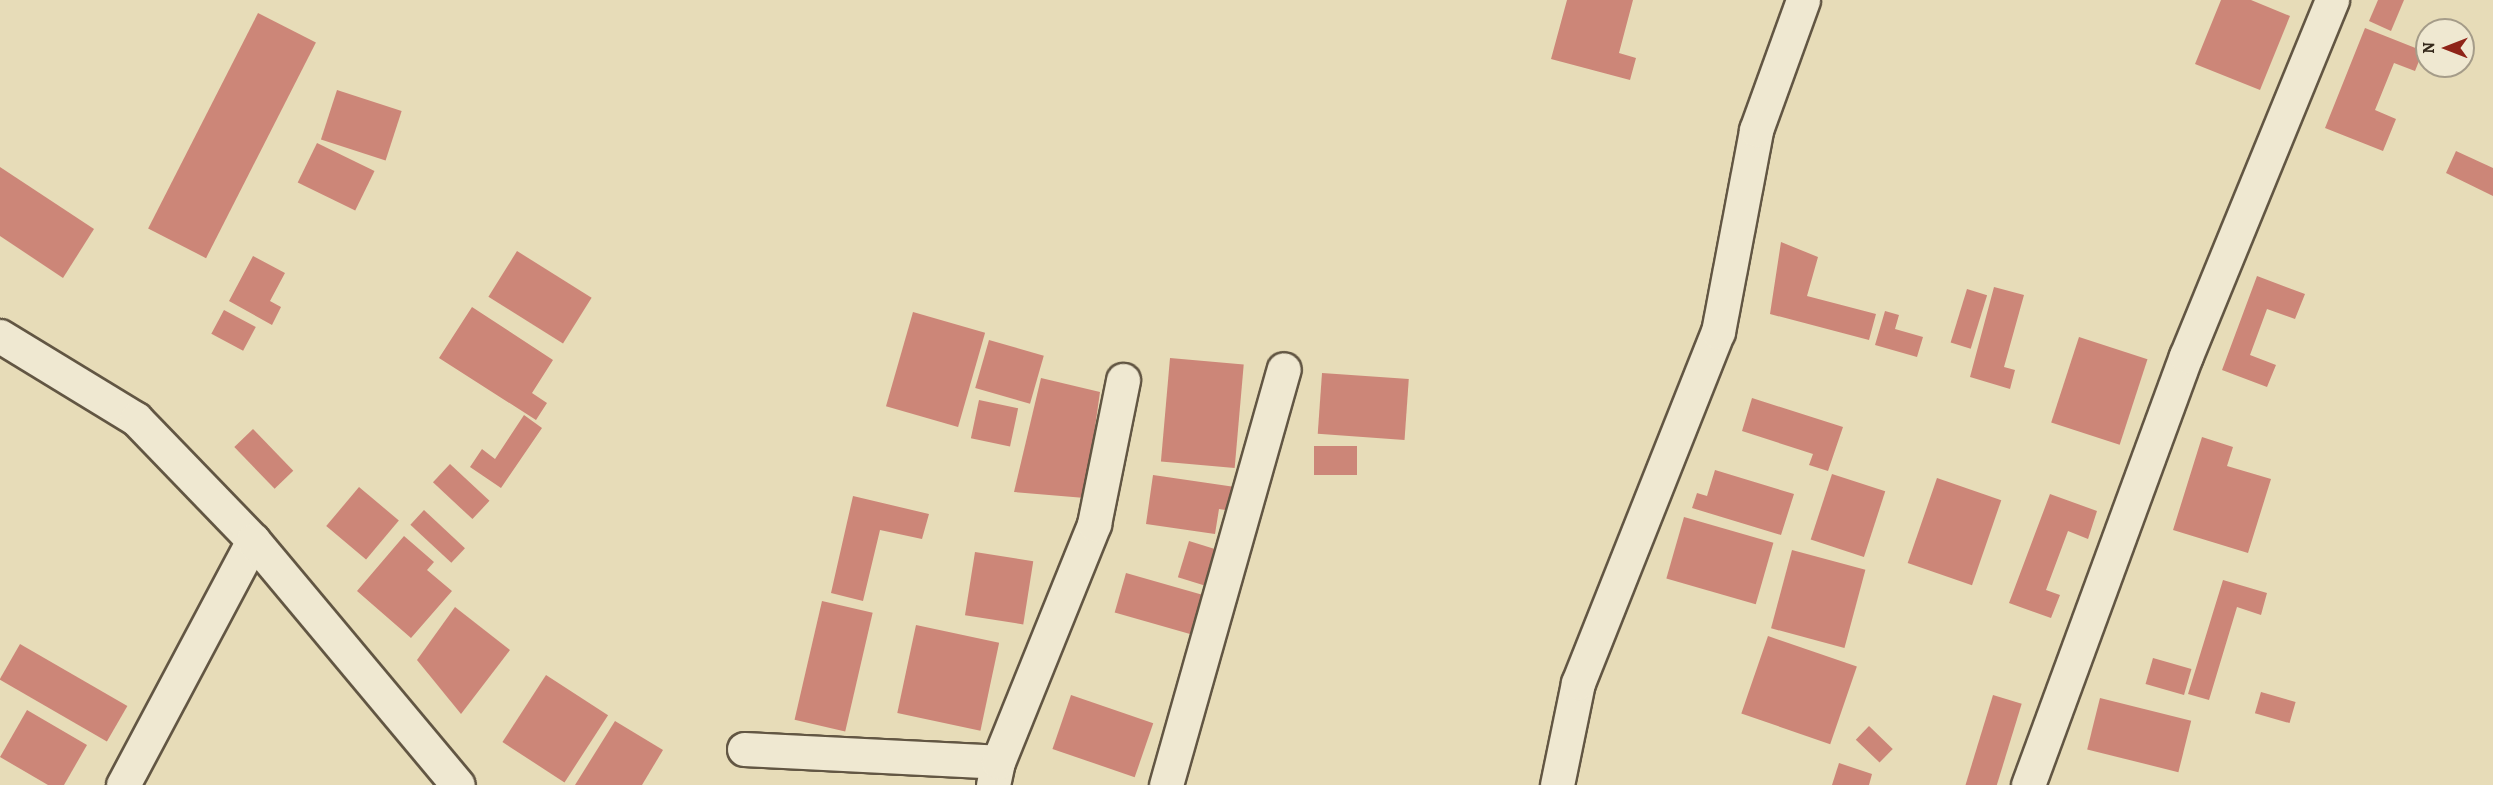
<!DOCTYPE html>
<html>
<head>
<meta charset="utf-8">
<style>
	body { margin:0 }
	#map { position:relative; width:2493px; height:785px; overflow:hidden; background:#e7dcb8; font-family:Alegreya,serif }
	div>[style] { position:absolute }
	[style*='--x'] { left:calc(var(--x)*1px); top:calc(var(--y)*1px); width:calc(var(--w)*1px); rotate:calc(var(--a)*1deg) }
	.building>* { inset:0; background:#cc8678; transform-origin:0 0 }
	.roads { filter:drop-shadow(2px 0 #625643) drop-shadow(-2px 0 #625643) drop-shadow(0 2px #625643) drop-shadow(0 -2px #625643) }
	.minor>* { height:33px; margin:-16.5px; padding:0 16.5px; transform-origin:16.5px; border-radius:16.5px; background:#efe8d1 }
	.tertiary>* { height:33px; margin:-16.5px; padding:0 16.5px; transform-origin:16.5px; border-radius:16.5px; background:#efe8d1 }
	span { translate:-50% -50%; white-space:nowrap; text-align:center; line-height:1.15; -webkit-text-stroke:4.5px #efe8d1; paint-order:stroke }
	.north { position:absolute; left:2415px; top:18px; width:60px; height:60px; box-sizing:border-box; background:#efe8d1; border:2px solid #a59c89; border-radius:50%; rotate:270deg; font-size:16px; font-weight:700; line-height:24px; text-align:center; color:#362a1c }
	.north::after { content:''; display:block; margin:auto; width:21px; height:27px; background:#8f2418; clip-path:polygon(50% 0,100% 100%,50% 72%,0 100%) }
</style>
</head>
<body>
<div id="map">
	<div class="building">
		<i style="clip-path:polygon(1567px 0,1633px 0,1619px 53px,1636px 58px,1630px 80px,1551px 59px)"></i>
		<i style="clip-path:polygon(2221px 0,2251px 0,2290px 16px,2260px 90px,2195px 64px)"></i>
		<i style="clip-path:polygon(2378px 0,2404px 0,2391px 31px,2369px 21px)"></i>
		<i style="left:258px;top:13px;width:65px;height:242px;rotate:27deg"></i>
		<i style="clip-path:polygon(2365px 28px,2423px 51px,2415px 71px,2394px 63px,2375px 110px,2396px 119px,2383px 151px,2325px 128px)"></i>
		<i style="left:337px;top:90px;width:68px;height:52px;rotate:18deg"></i>
		<i style="left:317px;top:143px;width:64px;height:44px;rotate:26deg"></i>
		<i style="clip-path:polygon(2456px 151px,2493px 168px,2493px 196px,2446px 173px)"></i>
		<i style="clip-path:polygon(0 167px,94px 229px,63px 278px,0 236px)"></i>
		<i style="clip-path:polygon(1781px 242px,1818px 257px,1807px 296px,1876px 314px,1869px 340px,1770px 314px)"></i>
		<i style="left:517px;top:251px;width:88px;height:54px;rotate:32deg"></i>
		<i style="clip-path:polygon(253px 256px,285px 273px,270px 301px,281px 307px,272px 325px,229px 301px)"></i>
		<i style="clip-path:polygon(2257px 276px,2305px 294px,2295px 319px,2267px 309px,2250px 355px,2276px 365px,2267px 387px,2222px 370px)"></i>
		<i style="clip-path:polygon(1994px 287px,2024px 295px,2004px 367px,2015px 370px,2010px 389px,1970px 377px)"></i>
		<i style="left:1967px;top:289px;width:21px;height:56px;rotate:17deg"></i>
		<i style="clip-path:polygon(472px 307px,553px 360px,532px 393px,547px 403px,536px 420px,439px 358px)"></i>
		<i style="left:224px;top:310px;width:36px;height:27px;rotate:28deg"></i>
		<i style="clip-path:polygon(1885px 311px,1899px 315px,1895px 329px,1923px 337px,1917px 357px,1875px 345px)"></i>
		<i style="left:913px;top:312px;width:75px;height:98px;rotate:16deg"></i>
		<i style="left:2079px;top:337px;width:72px;height:90px;rotate:18deg"></i>
		<i style="left:989px;top:340px;width:57px;height:50px;rotate:16deg"></i>
		<i style="left:1170px;top:358px;width:74px;height:104px;rotate:5deg"></i>
		<i style="left:1322px;top:373px;width:87px;height:61px;rotate:4deg"></i>
		<i style="clip-path:polygon(1041px 378px,1100px 392px,1085px 498px,1014px 492px)"></i>
		<i style="clip-path:polygon(1752px 398px,1843px 427px,1828px 471px,1809px 465px,1813px 454px,1742px 431px)"></i>
		<i style="left:979px;top:400px;width:40px;height:39px;rotate:12deg"></i>
		<i style="clip-path:polygon(524px 415px,542px 428px,501px 488px,470px 467px,482px 449px,495px 459px)"></i>
		<i style="left:253px;top:429px;width:58px;height:26px;rotate:46deg"></i>
		<i style="clip-path:polygon(2202px 437px,2233px 447px,2227px 466px,2271px 479px,2248px 553px,2173px 530px)"></i>
		<i style="left:1314px;top:446px;width:43px;height:29px"></i>
		<i style="left:450px;top:464px;width:54px;height:25px;rotate:43deg"></i>
		<i style="clip-path:polygon(1715px 470px,1794px 494px,1781px 535px,1692px 508px,1697px 493px,1707px 496px)"></i>
		<i style="left:1832px;top:474px;width:56px;height:69px;rotate:18deg"></i>
		<i style="clip-path:polygon(1153px 475px,1235px 487px,1232px 511px,1219px 509px,1215px 534px,1146px 524px)"></i>
		<i style="left:1937px;top:478px;width:68px;height:90px;rotate:19deg"></i>
		<i style="left:359px;top:487px;width:52px;height:51px;rotate:40deg"></i>
		<i style="clip-path:polygon(2050px 494px,2097px 511px,2088px 539px,2068px 531px,2046px 590px,2060px 595px,2051px 618px,2009px 603px)"></i>
		<i style="clip-path:polygon(853px 496px,929px 514px,922px 539px,880px 530px,863px 601px,831px 593px)"></i>
		<i style="left:424px;top:510px;width:56px;height:20px;rotate:43deg"></i>
		<i style="left:1684px;top:517px;width:93px;height:64px;rotate:16deg"></i>
		<i style="clip-path:polygon(404px 536px,434px 562px,427px 570px,452px 591px,411px 638px,357px 591px)"></i>
		<i style="left:1189px;top:541px;width:27px;height:38px;rotate:17deg"></i>
		<i style="left:1792px;top:550px;width:76px;height:81px;rotate:15deg"></i>
		<i style="left:975px;top:552px;width:59px;height:64px;rotate:9deg"></i>
		<i style="left:1126px;top:573px;width:92px;height:41px;rotate:16deg"></i>
		<i style="clip-path:polygon(2223px 580px,2267px 593px,2261px 615px,2237px 607px,2209px 700px,2188px 694px)"></i>
		<i style="left:822px;top:601px;width:52px;height:122px;rotate:13deg"></i>
		<i style="clip-path:polygon(455px 607px,510px 650px,461px 714px,417px 660px)"></i>
		<i style="left:916px;top:625px;width:85px;height:90px;rotate:12deg"></i>
		<i style="left:1768px;top:636px;width:94px;height:82px;rotate:19deg"></i>
		<i style="left:20px;top:644px;width:124px;height:41px;rotate:30deg"></i>
		<i style="left:2153px;top:658px;width:40px;height:27px;rotate:16deg"></i>
		<i style="left:546px;top:675px;width:74px;height:80px;rotate:33deg"></i>
		<i style="left:2261px;top:692px;width:36px;height:22px;rotate:16deg"></i>
		<i style="left:1071px;top:695px;width:87px;height:57px;rotate:19deg"></i>
		<i style="left:1993px;top:695px;width:30px;height:94px;rotate:17deg"></i>
		<i style="left:2100px;top:698px;width:94px;height:53px;rotate:14deg"></i>
		<i style="clip-path:polygon(27px 710px,87px 745px,64px 785px,48px 785px,0 757px)"></i>
		<i style="clip-path:polygon(615px 721px,663px 750px,642px 785px,575px 785px)"></i>
		<i style="left:1869px;top:726px;width:33px;height:19px;rotate:44deg"></i>
		<i style="clip-path:polygon(1839px 763px,1872px 774px,1869px 785px,1832px 785px)"></i>
	</div>
	<div class="roads">
		<div class="minor">
			<i style="--x:744;--y:749;--w:254;--a:2.9"></i>
			<i style="--x:123;--y:785;--w:277;--a:-62"></i>
			<i style="--x:993;--y:785;--w:24;--a:-78"></i>
			<i style="--x:998;--y:762;--w:257;--a:-68"></i>
			<i style="--x:1094;--y:524;--w:147;--a:-78.6"></i>
			<i style="--x:1166;--y:785;--w:432;--a:-74.2"></i>
			<i style="--x:1557;--y:785;--w:104;--a:-78.4"></i>
			<i style="--x:1578;--y:683;--w:378;--a:-68.3"></i>
			<i style="--x:1718;--y:332;--w:206;--a:-79.3"></i>
			<i style="--x:1756;--y:130;--w:138;--a:-70.1"></i>
			<i style="--x:2028;--y:785;--w:457;--a:-69.8"></i>
			<i style="--x:2186;--y:356;--w:385;--a:-67.7"></i>
		</div>
		<div class="tertiary">
			<i style="--x:0;--y:336;--w:159;--a:31.4"></i>
			<i style="--x:136;--y:419;--w:168;--a:46"></i>
			<i style="--x:253;--y:540;--w:319;--a:50.1"></i>
		</div>
	</div>
	<div class="north">N</div>
</div>
</body>
</html>
